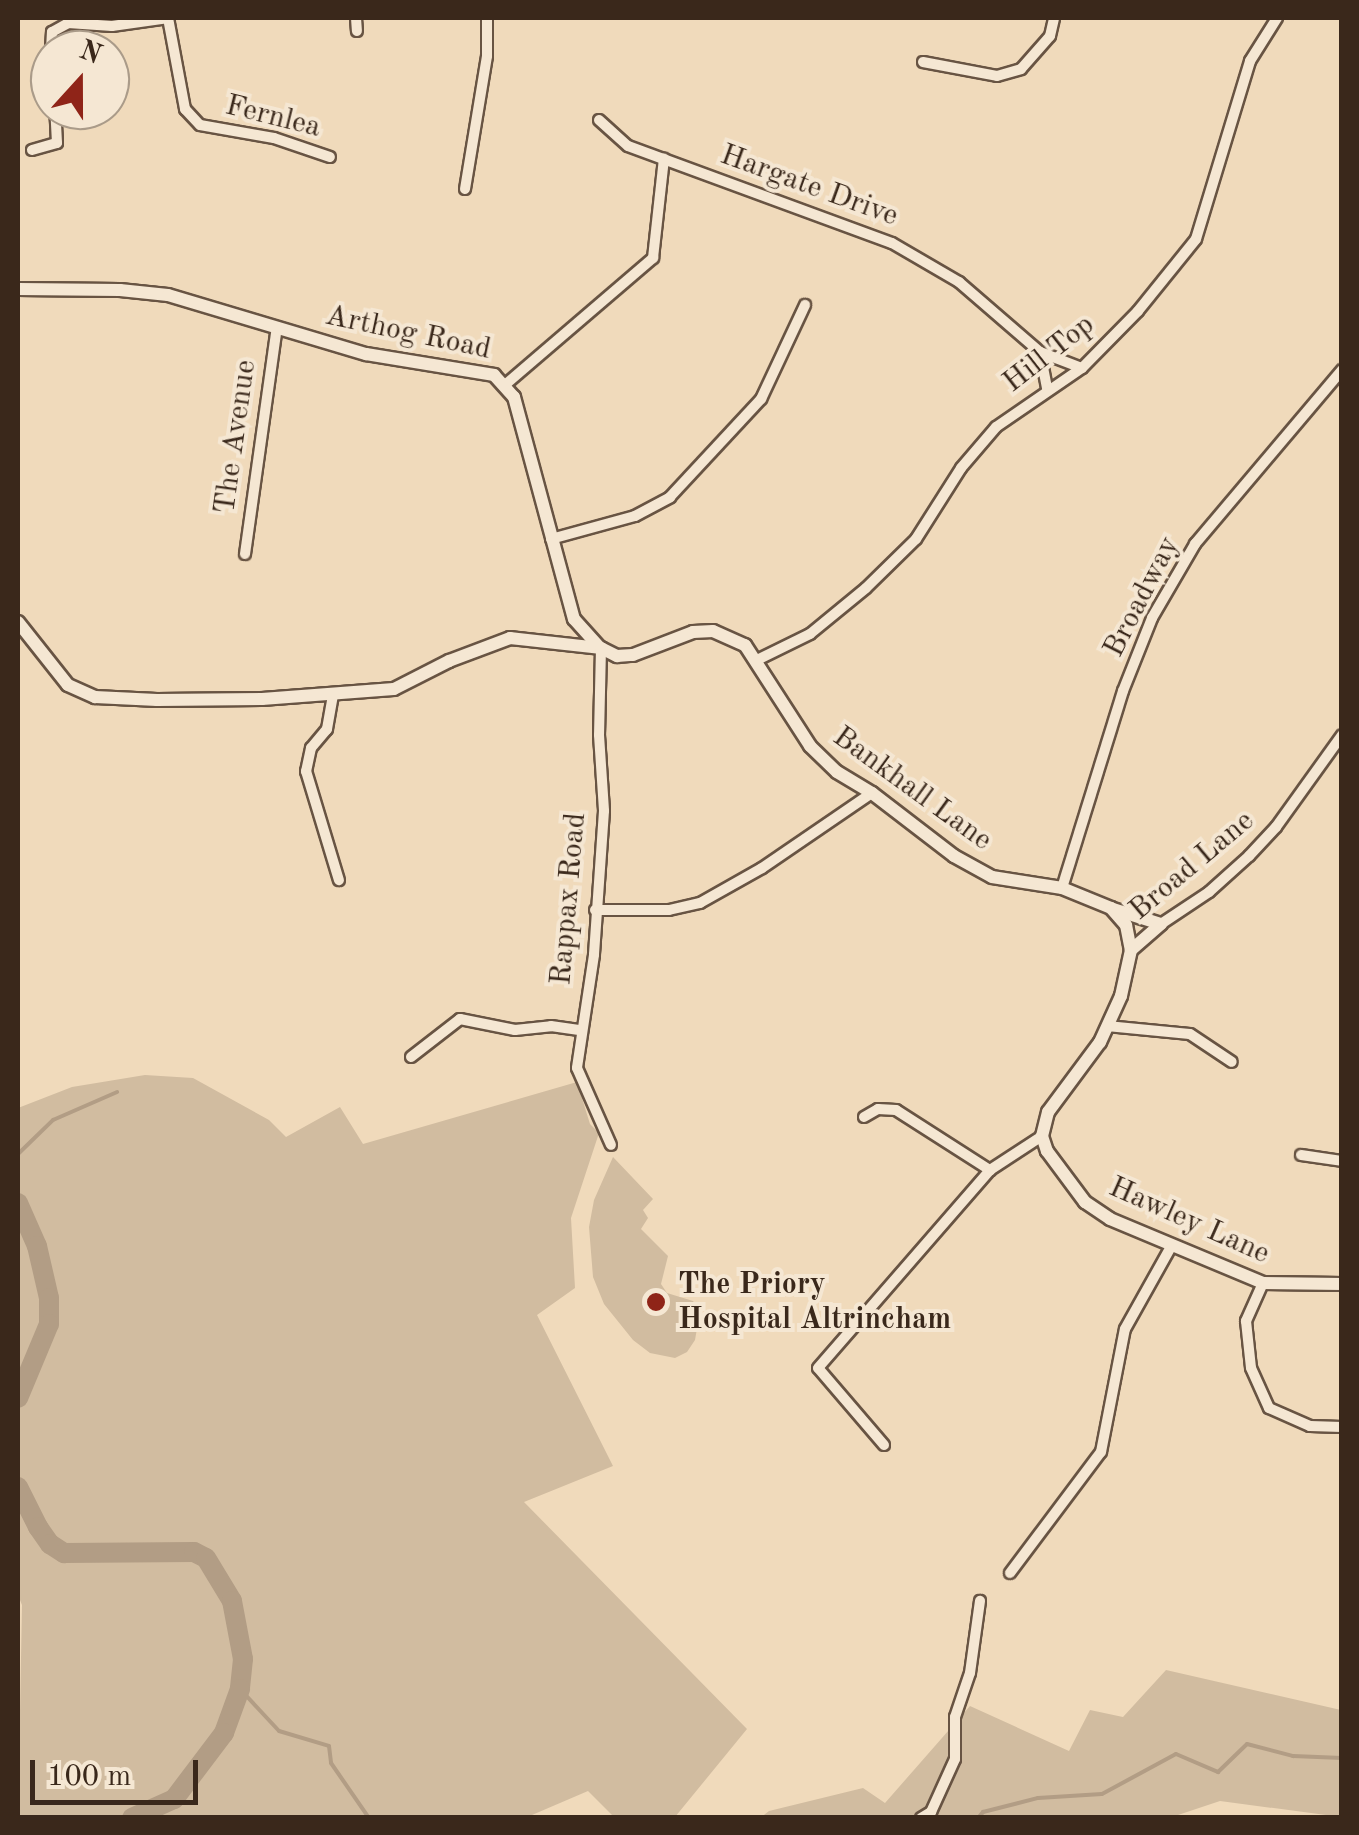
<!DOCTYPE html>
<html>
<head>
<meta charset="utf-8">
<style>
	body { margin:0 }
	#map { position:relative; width:1359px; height:1835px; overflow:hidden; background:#f0dabb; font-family:"Old Standard TT",serif }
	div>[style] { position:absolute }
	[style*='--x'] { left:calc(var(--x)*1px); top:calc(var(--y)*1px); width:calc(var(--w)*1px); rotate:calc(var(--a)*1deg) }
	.green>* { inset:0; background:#d1bca0 }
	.stream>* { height:4px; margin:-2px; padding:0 2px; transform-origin:2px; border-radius:2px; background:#b29d85 }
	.river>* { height:20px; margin:-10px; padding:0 10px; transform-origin:10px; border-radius:10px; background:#b29d85 }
	.roads { filter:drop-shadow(2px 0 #685443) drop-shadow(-2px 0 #685443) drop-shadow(0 2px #685443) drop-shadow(0 -2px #685443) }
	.minor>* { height:10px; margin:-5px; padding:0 5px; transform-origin:5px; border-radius:5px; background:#f5e7d3 }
	.tertiary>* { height:12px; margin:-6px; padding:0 6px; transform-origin:6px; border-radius:6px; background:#f5e7d3 }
	.dots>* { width:28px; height:28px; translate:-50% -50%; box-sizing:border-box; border:5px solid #f5e7d3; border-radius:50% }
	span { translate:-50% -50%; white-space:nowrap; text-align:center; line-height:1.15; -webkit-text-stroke:8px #f5e7d3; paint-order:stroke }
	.street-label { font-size:30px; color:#3a281b }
	.poi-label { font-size:30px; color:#3a281b; font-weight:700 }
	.left { translate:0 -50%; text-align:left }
	.frame { position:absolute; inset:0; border:20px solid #3a281b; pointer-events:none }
	.north { position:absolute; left:30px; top:30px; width:100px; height:100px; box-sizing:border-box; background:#f5e7d3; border:2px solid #aa9b89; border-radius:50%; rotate:21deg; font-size:28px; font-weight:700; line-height:40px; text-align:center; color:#3a281b }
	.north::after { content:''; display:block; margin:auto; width:35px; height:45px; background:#8f2418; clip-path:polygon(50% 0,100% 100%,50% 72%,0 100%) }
	.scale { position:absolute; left:30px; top:1760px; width:168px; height:45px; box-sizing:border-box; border:5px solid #3a281b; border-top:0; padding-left:12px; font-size:30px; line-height:35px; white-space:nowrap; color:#3a281b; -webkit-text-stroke:8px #f5e7d3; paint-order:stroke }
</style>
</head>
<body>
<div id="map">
	<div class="green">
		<i style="clip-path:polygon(145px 1075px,193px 1078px,269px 1120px,286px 1137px,340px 1107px,363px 1144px,577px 1082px,590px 1124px,599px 1133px,571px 1218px,575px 1288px,537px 1315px,613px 1466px,524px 1502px,747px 1729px,675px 1817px,614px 1817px,588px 1791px,525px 1818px,18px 1817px,22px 1605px,18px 1595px,18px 1108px,72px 1087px)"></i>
		<i style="clip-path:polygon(613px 1157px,653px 1199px,643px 1210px,648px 1218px,641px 1229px,668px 1256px,661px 1284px,667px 1293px,693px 1301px,700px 1311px,695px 1340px,687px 1352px,675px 1358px,650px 1353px,633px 1340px,604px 1304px,593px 1277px,589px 1227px,594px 1200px)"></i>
		<i style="clip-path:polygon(1166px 1670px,1341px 1710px,1341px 1817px,1220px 1801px,1169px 1818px,760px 1818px,769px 1811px,863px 1788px,885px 1803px,970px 1706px,1069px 1751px,1090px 1710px,1123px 1717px)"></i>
	</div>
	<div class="stream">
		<i style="--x:18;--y:1154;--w:49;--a:-44.2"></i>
		<i style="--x:53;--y:1120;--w:70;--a:-23.6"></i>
		<i style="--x:240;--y:1689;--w:57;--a:47.1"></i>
		<i style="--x:279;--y:1731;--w:52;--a:16.7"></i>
		<i style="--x:329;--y:1746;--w:17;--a:83"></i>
		<i style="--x:331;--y:1763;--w:67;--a:55.4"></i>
		<i style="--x:978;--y:1818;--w:8;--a:-50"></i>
		<i style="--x:983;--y:1812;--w:57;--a:-14.3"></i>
		<i style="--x:1038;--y:1798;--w:64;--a:-3.6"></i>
		<i style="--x:1102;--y:1794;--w:84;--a:-28.4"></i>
		<i style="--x:1176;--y:1754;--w:46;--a:23.2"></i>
		<i style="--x:1218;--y:1772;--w:40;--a:-44"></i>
		<i style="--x:1247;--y:1744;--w:48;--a:14.6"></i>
		<i style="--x:1293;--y:1756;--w:49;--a:2.3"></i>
	</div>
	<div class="river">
		<i style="--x:18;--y:1203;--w:47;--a:66.2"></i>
		<i style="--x:37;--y:1246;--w:53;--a:77"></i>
		<i style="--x:49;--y:1298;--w:26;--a:90"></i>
		<i style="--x:49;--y:1324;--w:80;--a:112.7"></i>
		<i style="--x:18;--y:1487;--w:45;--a:63.4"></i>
		<i style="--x:38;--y:1527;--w:21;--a:55"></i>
		<i style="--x:50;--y:1544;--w:17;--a:33"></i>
		<i style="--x:64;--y:1553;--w:130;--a:-0.4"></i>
		<i style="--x:194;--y:1552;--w:13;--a:27"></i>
		<i style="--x:206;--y:1558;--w:50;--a:58.8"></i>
		<i style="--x:232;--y:1601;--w:59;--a:79.3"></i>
		<i style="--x:243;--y:1659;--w:30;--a:96"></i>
		<i style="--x:240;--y:1689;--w:47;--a:110"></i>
		<i style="--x:224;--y:1733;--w:83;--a:127.1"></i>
		<i style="--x:174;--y:1799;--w:46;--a:155.7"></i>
	</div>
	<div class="roads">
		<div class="minor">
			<i style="--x:168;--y:18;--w:93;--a:79.4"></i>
			<i style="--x:185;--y:109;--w:22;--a:47"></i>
			<i style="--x:200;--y:125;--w:75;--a:10"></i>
			<i style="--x:274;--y:138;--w:59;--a:18.7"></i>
			<i style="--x:356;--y:18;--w:13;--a:86"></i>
			<i style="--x:51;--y:50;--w:18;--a:-87"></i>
			<i style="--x:52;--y:32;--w:18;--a:-29"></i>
			<i style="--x:68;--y:23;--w:44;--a:3.9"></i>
			<i style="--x:112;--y:26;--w:57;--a:-8.1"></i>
			<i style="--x:923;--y:62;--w:75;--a:10.7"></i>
			<i style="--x:997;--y:76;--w:25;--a:-16"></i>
			<i style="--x:1021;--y:69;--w:44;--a:-48.7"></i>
			<i style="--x:1050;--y:36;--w:18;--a:-77"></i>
			<i style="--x:599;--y:120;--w:39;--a:42"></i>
			<i style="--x:628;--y:146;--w:281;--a:20.2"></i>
			<i style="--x:892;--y:243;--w:78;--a:30.2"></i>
			<i style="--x:959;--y:282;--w:107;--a:40.8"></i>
			<i style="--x:1040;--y:352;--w:45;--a:20.9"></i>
			<i style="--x:32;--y:150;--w:26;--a:-16"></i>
			<i style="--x:57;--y:143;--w:33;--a:-93"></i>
			<i style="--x:465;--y:189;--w:135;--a:-80.6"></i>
			<i style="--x:487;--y:56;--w:38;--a:-90"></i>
			<i style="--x:1040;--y:352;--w:38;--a:79"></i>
			<i style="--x:506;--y:384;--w:194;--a:-40.6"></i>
			<i style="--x:653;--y:258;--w:100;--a:-83.7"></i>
			<i style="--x:551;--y:539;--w:87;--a:-15.3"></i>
			<i style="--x:635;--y:516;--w:40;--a:-28"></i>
			<i style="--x:670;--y:497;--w:134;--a:-47.1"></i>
			<i style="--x:761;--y:399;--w:104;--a:-64.9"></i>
			<i style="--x:245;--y:554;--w:229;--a:-82"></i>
			<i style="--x:601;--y:648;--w:87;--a:91.3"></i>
			<i style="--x:599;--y:735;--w:76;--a:86.2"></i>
			<i style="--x:604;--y:811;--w:144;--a:94"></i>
			<i style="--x:594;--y:955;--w:114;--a:98.6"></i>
			<i style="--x:577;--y:1068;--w:84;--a:66.2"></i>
			<i style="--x:757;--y:660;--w:59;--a:-26.1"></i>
			<i style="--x:810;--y:634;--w:72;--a:-39.4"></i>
			<i style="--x:866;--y:588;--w:70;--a:-44.4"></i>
			<i style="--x:916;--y:539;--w:84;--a:-57.6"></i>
			<i style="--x:961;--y:468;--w:54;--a:-49.5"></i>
			<i style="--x:996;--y:427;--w:104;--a:-34.5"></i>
			<i style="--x:1082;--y:368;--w:80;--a:-45.5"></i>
			<i style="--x:1138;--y:311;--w:92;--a:-51.1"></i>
			<i style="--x:1196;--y:239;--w:186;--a:-73.1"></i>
			<i style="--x:1250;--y:61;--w:51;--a:-57.9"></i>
			<i style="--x:333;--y:695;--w:35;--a:100"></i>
			<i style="--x:327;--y:729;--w:25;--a:130"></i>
			<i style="--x:311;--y:748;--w:24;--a:102"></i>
			<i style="--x:306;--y:771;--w:114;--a:73.2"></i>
			<i style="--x:1062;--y:888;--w:206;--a:-72.8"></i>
			<i style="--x:1123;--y:691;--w:79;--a:-68.3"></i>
			<i style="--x:1152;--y:618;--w:86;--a:-59.8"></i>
			<i style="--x:1195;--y:544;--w:228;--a:-49.8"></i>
			<i style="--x:595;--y:910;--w:74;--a:0"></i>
			<i style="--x:669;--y:910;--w:32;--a:-13"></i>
			<i style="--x:700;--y:903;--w:71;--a:-29.4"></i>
			<i style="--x:762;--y:868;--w:133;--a:-34.3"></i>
			<i style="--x:1161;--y:924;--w:58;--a:-33.7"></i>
			<i style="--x:1209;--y:892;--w:54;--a:-42"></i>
			<i style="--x:1249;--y:856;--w:40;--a:-47"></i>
			<i style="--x:1276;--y:827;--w:113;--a:-54.3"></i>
			<i style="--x:1107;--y:1026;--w:83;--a:5.5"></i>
			<i style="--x:1190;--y:1034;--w:50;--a:33.7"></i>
			<i style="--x:411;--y:1057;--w:62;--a:-37.8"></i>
			<i style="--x:460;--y:1019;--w:56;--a:11.3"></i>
			<i style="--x:515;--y:1030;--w:36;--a:-6"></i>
			<i style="--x:551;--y:1026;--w:30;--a:8"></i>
			<i style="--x:864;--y:1117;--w:16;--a:-30"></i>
			<i style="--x:878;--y:1109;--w:18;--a:3"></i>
			<i style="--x:896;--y:1110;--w:112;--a:32.6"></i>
			<i style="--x:1301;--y:1155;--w:41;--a:8.3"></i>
			<i style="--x:1263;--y:1283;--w:42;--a:114.1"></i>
			<i style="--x:1246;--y:1321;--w:47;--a:83.9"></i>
			<i style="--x:1251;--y:1368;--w:44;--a:65.8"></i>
			<i style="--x:1269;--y:1408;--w:45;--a:23.7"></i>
			<i style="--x:1310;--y:1426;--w:32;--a:2"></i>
			<i style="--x:884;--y:1445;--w:101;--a:-130.6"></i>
			<i style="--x:818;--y:1368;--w:262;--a:-49"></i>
			<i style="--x:990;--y:1170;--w:62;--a:-33.2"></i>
			<i style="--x:1010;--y:1573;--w:151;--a:-53.1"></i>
			<i style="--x:1101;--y:1452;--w:125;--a:-79"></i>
			<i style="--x:1125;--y:1329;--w:96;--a:-60.8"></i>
			<i style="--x:921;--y:1818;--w:12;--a:-31"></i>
			<i style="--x:931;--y:1812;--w:58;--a:-65.6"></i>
			<i style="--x:955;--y:1759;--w:42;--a:-90"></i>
			<i style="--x:955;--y:1717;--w:46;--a:-71.2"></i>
			<i style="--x:970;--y:1673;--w:73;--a:-82.1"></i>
		</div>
		<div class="tertiary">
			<i style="--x:18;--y:289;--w:102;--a:0.6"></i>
			<i style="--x:120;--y:290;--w:48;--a:5.9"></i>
			<i style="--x:168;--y:295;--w:207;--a:16.6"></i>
			<i style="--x:366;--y:354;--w:130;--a:9.3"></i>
			<i style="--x:494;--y:375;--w:30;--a:48"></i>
			<i style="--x:514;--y:397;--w:230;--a:74.9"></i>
			<i style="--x:574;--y:619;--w:38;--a:48"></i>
			<i style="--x:18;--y:622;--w:80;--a:51.6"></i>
			<i style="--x:68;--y:685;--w:30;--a:24"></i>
			<i style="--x:95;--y:697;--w:62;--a:2.8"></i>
			<i style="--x:157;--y:700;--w:105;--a:-0.5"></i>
			<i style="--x:262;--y:699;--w:132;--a:-4.3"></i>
			<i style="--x:394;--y:689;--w:62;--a:-27"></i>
			<i style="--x:449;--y:661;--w:65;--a:-20.7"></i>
			<i style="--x:510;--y:638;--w:92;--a:6.3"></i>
			<i style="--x:601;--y:648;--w:18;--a:27"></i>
			<i style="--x:617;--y:656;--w:16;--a:-4"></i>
			<i style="--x:633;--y:655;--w:64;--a:-21"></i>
			<i style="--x:693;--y:632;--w:20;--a:-3"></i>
			<i style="--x:713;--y:631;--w:35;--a:24"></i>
			<i style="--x:745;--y:645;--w:120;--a:57.2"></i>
			<i style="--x:810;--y:746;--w:37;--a:44"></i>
			<i style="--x:837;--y:772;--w:41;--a:31"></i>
			<i style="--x:872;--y:793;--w:103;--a:37.5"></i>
			<i style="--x:954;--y:856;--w:43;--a:28.9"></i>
			<i style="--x:992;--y:877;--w:71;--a:8.9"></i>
			<i style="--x:1062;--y:888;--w:53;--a:22.2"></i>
			<i style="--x:1111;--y:908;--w:23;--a:49"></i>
			<i style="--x:1126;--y:925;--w:25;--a:79"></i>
			<i style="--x:1113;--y:909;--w:50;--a:17.4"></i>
			<i style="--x:1161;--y:924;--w:40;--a:139"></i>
			<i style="--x:1131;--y:950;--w:47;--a:102.3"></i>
			<i style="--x:1121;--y:996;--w:51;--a:114.5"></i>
			<i style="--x:1100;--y:1042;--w:87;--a:126.6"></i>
			<i style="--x:1048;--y:1112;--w:25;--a:104"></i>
			<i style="--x:1042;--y:1136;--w:16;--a:72"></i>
			<i style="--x:1047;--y:1151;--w:64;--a:53.3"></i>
			<i style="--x:1085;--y:1202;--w:30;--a:34"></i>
			<i style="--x:1110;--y:1219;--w:166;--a:22.7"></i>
			<i style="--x:1263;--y:1283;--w:79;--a:0.7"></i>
		</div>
	</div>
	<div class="dots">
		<i style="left:656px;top:1302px;background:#8f2418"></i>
	</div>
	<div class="street-label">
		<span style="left:273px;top:117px;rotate:14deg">Fernlea</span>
		<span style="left:809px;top:186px;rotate:20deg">Hargate Drive</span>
		<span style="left:408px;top:333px;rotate:12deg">Arthog Road</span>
		<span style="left:1049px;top:354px;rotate:-38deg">Hill Top</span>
		<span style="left:236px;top:437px;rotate:-82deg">The Avenue</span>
		<span style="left:1142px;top:597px;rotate:-63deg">Broadway</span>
		<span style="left:912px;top:789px;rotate:36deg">Bankhall Lane</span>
		<span style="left:1192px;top:866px;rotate:-40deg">Broad Lane</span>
		<span style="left:569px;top:899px;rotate:-85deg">Rappax Road</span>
		<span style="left:1189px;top:1221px;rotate:24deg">Hawley Lane</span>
	</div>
	<div class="poi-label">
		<span class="left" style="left:678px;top:1302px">The Priory<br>Hospital Altrincham</span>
	</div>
	<div class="frame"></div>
	<div class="north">N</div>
	<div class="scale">100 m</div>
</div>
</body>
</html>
